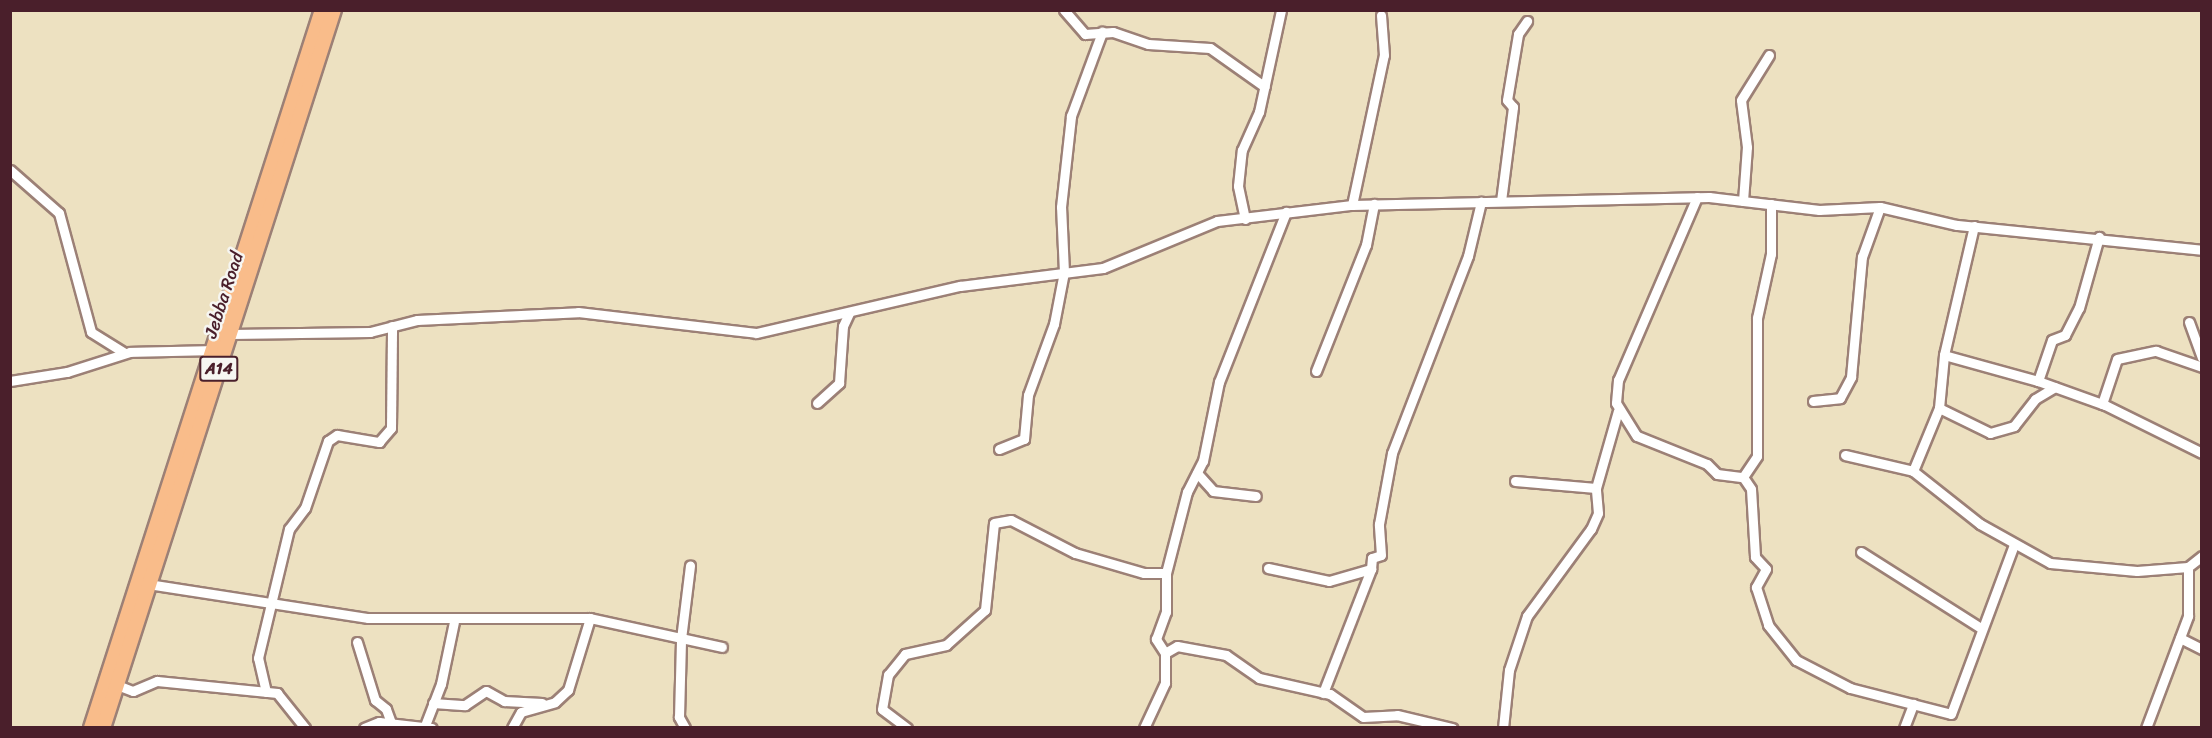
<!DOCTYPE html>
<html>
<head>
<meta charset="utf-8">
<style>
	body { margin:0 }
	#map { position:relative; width:2212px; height:738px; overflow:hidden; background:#ede1c1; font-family:Sriracha,sans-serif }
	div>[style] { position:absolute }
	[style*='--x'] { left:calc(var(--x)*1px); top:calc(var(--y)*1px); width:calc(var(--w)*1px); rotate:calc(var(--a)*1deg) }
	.roads { filter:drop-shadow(2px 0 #9c8076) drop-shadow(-2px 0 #9c8076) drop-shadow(0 2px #9c8076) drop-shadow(0 -2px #9c8076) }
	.minor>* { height:9px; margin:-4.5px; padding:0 4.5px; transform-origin:4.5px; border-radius:4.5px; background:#fff }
	.highway>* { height:14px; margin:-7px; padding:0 7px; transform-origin:7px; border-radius:7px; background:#f9bc8a }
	span { translate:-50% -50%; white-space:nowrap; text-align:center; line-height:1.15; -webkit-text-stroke:5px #f6f6f2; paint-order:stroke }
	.shield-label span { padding:2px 4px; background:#f6f6f2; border:2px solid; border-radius:4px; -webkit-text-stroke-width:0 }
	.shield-label { font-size:16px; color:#4a1f2b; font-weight:700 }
	.street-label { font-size:18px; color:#4a1f2b }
	.frame { position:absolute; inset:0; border:12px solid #4a1f2b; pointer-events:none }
</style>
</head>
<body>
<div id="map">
	<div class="roads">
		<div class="minor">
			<i style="--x:1064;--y:10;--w:32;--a:49"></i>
			<i style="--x:1085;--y:34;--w:28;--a:-4"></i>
			<i style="--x:1113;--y:32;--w:37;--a:19"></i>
			<i style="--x:1148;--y:44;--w:62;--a:3.7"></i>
			<i style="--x:1210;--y:48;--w:67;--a:35.3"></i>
			<i style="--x:10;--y:170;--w:65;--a:41.3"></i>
			<i style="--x:59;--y:213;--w:123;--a:74.9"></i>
			<i style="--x:91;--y:332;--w:39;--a:32"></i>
			<i style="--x:1697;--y:197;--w:199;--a:113.3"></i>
			<i style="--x:1618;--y:380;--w:23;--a:95"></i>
			<i style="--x:1616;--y:403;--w:39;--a:58"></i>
			<i style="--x:1637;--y:436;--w:75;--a:21.8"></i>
			<i style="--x:1707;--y:464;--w:14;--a:45"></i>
			<i style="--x:1717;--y:474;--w:26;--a:7"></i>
			<i style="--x:1743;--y:477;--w:25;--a:-56"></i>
			<i style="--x:1757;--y:456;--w:138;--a:-90"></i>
			<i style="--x:1757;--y:318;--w:66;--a:-77.7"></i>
			<i style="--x:1771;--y:254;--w:50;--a:-90"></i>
			<i style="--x:1501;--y:201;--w:95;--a:-82.7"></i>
			<i style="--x:1513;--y:107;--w:9;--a:-131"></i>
			<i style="--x:1507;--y:100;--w:67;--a:-80.5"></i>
			<i style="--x:1518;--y:34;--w:16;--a:-55"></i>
			<i style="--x:1743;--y:201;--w:54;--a:-85.8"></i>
			<i style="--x:1747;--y:147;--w:47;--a:-97.3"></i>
			<i style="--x:1741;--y:100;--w:53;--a:-58.1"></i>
			<i style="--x:1352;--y:205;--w:153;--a:-78"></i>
			<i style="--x:1384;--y:55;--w:40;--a:-94.3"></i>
			<i style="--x:1245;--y:219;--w:34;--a:-102"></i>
			<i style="--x:1238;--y:186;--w:36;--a:-84"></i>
			<i style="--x:1242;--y:150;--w:42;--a:-65.9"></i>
			<i style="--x:1259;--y:112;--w:104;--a:-77.8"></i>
			<i style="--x:1974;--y:226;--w:132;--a:103.1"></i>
			<i style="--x:1944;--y:355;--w:98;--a:15.5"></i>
			<i style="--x:2038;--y:381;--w:43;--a:-71.1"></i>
			<i style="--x:2052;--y:340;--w:14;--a:-21"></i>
			<i style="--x:2065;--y:335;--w:30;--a:-63"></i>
			<i style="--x:2079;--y:308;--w:74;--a:-74.3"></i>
			<i style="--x:2189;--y:322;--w:38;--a:70"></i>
			<i style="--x:231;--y:334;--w:139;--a:-0.8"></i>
			<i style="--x:370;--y:332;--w:49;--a:-14.3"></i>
			<i style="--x:417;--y:320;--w:161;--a:-2.8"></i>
			<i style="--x:578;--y:312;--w:179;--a:6.7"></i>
			<i style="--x:756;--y:333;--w:209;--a:-13"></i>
			<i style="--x:960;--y:286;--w:144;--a:-7.2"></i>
			<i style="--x:1103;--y:268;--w:123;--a:-22.4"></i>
			<i style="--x:1217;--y:221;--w:136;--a:-6.8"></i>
			<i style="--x:1352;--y:205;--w:357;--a:-1.3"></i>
			<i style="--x:1709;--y:197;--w:111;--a:6.7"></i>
			<i style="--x:1819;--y:210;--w:61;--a:-2.8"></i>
			<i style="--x:1880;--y:207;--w:79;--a:13.2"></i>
			<i style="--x:1957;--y:225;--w:246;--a:5.8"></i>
			<i style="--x:1316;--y:371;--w:136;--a:-68.4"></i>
			<i style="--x:1366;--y:245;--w:42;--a:-79"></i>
			<i style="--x:10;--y:381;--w:58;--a:-9"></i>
			<i style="--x:67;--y:372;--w:66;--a:-17.6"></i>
			<i style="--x:130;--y:352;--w:82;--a:-1.4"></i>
			<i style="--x:2038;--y:381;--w:71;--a:19.7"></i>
			<i style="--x:2105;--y:405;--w:108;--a:26.3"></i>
			<i style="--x:1813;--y:401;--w:27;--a:-6"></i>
			<i style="--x:1840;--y:398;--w:24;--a:-62"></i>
			<i style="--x:1851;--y:377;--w:121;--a:-84.8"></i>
			<i style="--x:1862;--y:257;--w:53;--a:-70.2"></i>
			<i style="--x:817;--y:403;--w:30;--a:-42"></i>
			<i style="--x:839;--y:383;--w:57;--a:-86"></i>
			<i style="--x:843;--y:326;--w:14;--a:-65"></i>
			<i style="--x:2102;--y:404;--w:47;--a:-71.6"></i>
			<i style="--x:2117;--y:359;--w:40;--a:-12"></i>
			<i style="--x:2156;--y:351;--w:49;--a:19.2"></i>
			<i style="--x:1939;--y:408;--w:57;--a:26.1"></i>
			<i style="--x:1990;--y:433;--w:25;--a:-16"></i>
			<i style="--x:2014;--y:426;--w:34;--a:-52"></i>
			<i style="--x:2035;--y:399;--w:23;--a:-31"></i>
			<i style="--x:999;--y:449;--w:27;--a:-22"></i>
			<i style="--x:1024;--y:439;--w:44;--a:-84.8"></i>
			<i style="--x:1028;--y:395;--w:76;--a:-69.9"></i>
			<i style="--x:1054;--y:324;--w:53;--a:-79.1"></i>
			<i style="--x:1064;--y:272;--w:65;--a:-92.6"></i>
			<i style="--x:1061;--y:207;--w:92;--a:-83.7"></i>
			<i style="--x:1071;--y:116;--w:90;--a:-69.7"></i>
			<i style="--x:1845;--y:455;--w:70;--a:13.2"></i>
			<i style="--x:1913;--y:471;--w:85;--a:38.3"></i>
			<i style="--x:1980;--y:524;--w:80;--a:29.1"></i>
			<i style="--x:2050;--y:563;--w:87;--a:5.3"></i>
			<i style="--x:2137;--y:571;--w:51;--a:-4.5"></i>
			<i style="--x:2188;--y:567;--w:18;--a:-38"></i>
			<i style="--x:1913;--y:471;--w:68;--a:-67.6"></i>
			<i style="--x:1939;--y:408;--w:53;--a:-84.6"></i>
			<i style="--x:1197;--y:473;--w:24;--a:48"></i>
			<i style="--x:1213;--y:491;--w:43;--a:6.6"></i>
			<i style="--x:1743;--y:477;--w:14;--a:56"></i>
			<i style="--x:1751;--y:489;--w:68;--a:86.6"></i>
			<i style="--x:1755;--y:557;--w:16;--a:47"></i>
			<i style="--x:1766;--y:569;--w:21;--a:119"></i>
			<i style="--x:1756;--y:587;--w:40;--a:72"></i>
			<i style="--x:1768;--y:625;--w:45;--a:51.3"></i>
			<i style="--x:1796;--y:660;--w:61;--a:27.4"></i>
			<i style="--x:1850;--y:688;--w:104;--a:14.4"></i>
			<i style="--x:1951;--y:714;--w:180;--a:-69.6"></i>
			<i style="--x:1515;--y:481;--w:81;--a:4.9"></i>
			<i style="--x:1596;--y:488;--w:80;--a:-74.1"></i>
			<i style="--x:1861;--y:552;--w:140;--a:32.4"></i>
			<i style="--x:1268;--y:568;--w:62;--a:12"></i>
			<i style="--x:1329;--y:581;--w:44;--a:-15.9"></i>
			<i style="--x:1371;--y:569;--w:11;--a:-85"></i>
			<i style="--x:1372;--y:558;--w:9;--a:-18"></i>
			<i style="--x:1381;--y:555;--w:31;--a:-94"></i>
			<i style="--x:1379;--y:524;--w:72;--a:-79.6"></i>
			<i style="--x:1392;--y:453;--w:211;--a:-68.9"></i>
			<i style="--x:1468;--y:256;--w:56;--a:-76.5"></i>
			<i style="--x:148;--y:584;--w:223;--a:8.8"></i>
			<i style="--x:368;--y:618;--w:222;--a:0"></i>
			<i style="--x:590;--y:618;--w:135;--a:12.4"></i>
			<i style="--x:2180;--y:638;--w:25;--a:27"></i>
			<i style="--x:357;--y:642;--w:61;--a:72.8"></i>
			<i style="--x:375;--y:700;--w:14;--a:39"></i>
			<i style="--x:386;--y:709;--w:20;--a:70"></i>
			<i style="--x:1165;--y:653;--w:14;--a:-30"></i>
			<i style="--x:1177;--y:646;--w:50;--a:10.4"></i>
			<i style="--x:1226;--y:655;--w:40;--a:34.9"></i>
			<i style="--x:1259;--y:678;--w:73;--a:12.7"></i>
			<i style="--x:1330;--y:694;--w:40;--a:34.9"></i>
			<i style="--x:1363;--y:717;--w:34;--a:-3"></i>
			<i style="--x:1397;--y:715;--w:57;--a:13.3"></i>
			<i style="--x:117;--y:685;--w:17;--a:21"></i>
			<i style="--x:133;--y:691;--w:26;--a:-23"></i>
			<i style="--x:157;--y:681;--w:121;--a:5.7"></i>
			<i style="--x:277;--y:693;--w:45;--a:51.3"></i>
			<i style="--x:266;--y:692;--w:35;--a:-103"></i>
			<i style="--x:258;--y:658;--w:133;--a:-76.5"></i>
			<i style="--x:289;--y:529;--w:26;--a:-53"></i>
			<i style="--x:305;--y:508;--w:71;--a:-71.1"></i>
			<i style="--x:328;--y:441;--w:11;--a:-34"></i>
			<i style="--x:337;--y:435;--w:43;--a:9.5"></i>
			<i style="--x:379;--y:442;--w:18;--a:-49"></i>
			<i style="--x:391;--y:428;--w:102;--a:-89.4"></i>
			<i style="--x:1323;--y:693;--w:133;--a:-68.8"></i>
			<i style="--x:433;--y:703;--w:32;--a:4"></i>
			<i style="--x:465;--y:705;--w:25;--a:-34"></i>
			<i style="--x:486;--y:691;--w:21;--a:29"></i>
			<i style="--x:504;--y:701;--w:38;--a:3"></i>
			<i style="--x:364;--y:728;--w:16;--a:-22"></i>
			<i style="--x:379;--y:722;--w:53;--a:6.5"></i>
			<i style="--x:424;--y:728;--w:47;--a:-68.9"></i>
			<i style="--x:441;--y:684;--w:63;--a:-78.2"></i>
			<i style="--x:512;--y:728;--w:18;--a:-61"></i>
			<i style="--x:521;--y:712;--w:35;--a:-16"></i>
			<i style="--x:555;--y:702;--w:18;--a:-43"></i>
			<i style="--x:568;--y:690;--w:75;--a:-73"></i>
			<i style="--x:685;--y:728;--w:13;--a:-119"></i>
			<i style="--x:679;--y:717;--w:78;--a:-88.5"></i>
			<i style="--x:681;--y:639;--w:74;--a:-83"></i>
			<i style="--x:907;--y:728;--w:31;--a:-143"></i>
			<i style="--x:882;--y:709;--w:35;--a:-80"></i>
			<i style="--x:888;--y:675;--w:27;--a:-51"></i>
			<i style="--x:905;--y:654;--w:42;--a:-12.4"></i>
			<i style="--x:946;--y:645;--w:52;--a:-41.9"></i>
			<i style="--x:985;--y:610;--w:87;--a:-84.1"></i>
			<i style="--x:994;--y:523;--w:17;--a:-10"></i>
			<i style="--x:1011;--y:520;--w:72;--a:27.3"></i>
			<i style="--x:1075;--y:553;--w:72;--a:16.2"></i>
			<i style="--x:1144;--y:573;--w:22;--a:0"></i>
			<i style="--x:1166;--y:573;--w:84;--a:-75.5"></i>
			<i style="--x:1187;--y:492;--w:35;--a:-63"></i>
			<i style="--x:1203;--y:461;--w:81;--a:-78.6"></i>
			<i style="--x:1219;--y:382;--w:183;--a:-68.5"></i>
			<i style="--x:1144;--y:728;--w:50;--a:-65"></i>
			<i style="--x:1165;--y:683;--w:30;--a:-90"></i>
			<i style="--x:1165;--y:653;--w:17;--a:-123"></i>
			<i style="--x:1156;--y:639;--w:29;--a:-70"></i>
			<i style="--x:1166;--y:612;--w:39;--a:-90"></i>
			<i style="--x:1503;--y:728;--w:58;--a:-84.1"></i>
			<i style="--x:1509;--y:670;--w:57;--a:-71.6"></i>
			<i style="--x:1527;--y:616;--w:108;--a:-53.7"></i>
			<i style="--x:1591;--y:529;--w:17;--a:-66"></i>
			<i style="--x:1598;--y:513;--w:25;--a:-95"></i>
			<i style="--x:1904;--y:728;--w:26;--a:-69"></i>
			<i style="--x:2146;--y:728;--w:120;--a:-69.4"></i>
			<i style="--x:2188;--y:616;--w:49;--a:-90"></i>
		</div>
		<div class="highway">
			<i style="--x:91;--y:728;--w:754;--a:-72.17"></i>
			<i style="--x:103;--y:728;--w:754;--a:-72.17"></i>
		</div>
	</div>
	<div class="shield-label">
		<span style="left:219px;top:369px">A14</span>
	</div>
	<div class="street-label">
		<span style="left:224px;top:295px;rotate:-72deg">Jebba Road</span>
	</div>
	<div class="frame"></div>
</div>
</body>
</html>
